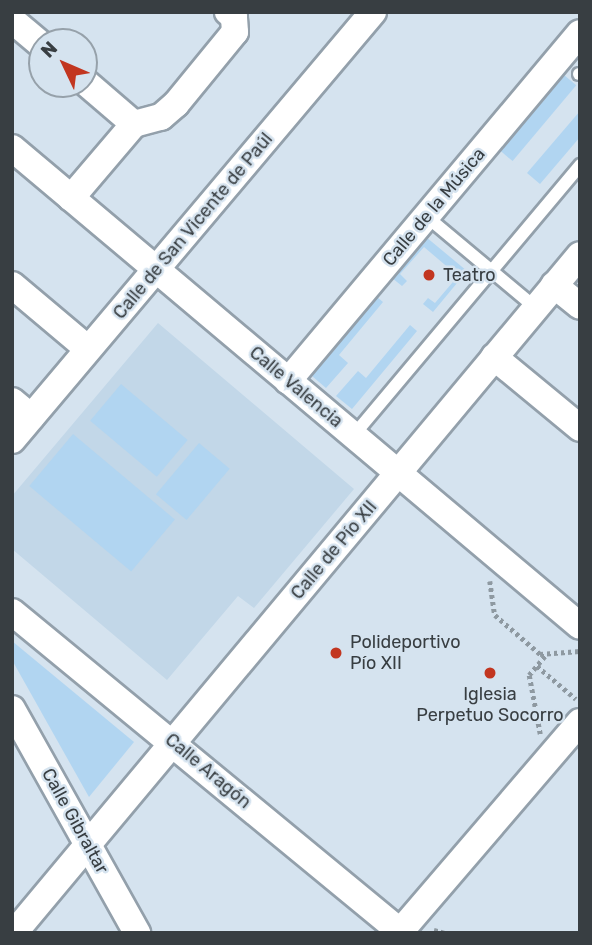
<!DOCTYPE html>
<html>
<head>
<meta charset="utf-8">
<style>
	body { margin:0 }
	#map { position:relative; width:592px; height:945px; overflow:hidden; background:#d5e3ef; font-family:Rubik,sans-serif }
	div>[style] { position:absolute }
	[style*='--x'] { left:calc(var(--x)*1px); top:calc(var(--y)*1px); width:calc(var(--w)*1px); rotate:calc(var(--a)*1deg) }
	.built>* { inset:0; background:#c2d7e8 }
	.green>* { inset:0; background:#b1d5f1; transform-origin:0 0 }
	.path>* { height:4.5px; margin-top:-2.25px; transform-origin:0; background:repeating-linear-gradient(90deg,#8e99a1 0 3.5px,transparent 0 7px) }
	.roads { filter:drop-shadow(2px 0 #93a0ab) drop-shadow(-2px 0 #93a0ab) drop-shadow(0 2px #93a0ab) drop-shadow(0 -2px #93a0ab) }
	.lane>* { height:12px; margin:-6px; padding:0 6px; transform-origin:6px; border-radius:6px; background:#fff }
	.street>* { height:26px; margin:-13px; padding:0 13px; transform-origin:13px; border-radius:13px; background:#fff }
	.dots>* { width:19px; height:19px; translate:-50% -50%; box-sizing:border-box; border:4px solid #d5e3ef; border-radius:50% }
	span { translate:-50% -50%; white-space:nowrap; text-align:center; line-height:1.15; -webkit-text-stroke:5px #d5e3ef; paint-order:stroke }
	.street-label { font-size:18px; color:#383e42 }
	.poi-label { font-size:18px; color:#383e42 }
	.left { translate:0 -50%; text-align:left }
	.frame { position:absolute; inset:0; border:14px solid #383e42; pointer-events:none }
	.north { position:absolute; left:28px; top:28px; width:70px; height:70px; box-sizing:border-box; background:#d5e3ef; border:2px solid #96a1aa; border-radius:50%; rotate:314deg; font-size:19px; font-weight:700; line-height:28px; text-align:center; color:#383e42 }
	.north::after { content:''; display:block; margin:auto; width:24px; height:32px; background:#c23620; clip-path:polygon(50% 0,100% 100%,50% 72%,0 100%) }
</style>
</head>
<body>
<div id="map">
	<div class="built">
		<i style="clip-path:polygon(158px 323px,354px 489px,254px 608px,238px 596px,167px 680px,12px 549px,12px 496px)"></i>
	</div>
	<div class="green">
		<i style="left:564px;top:75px;width:16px;height:99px;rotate:40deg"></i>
		<i style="clip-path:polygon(580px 111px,580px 137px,540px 184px,527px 173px)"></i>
		<i style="clip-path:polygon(426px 237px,467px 271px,433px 312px,423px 304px,428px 298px,435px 303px,458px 276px,424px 247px,400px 274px,407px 281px,402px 286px,392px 278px)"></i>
		<i style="clip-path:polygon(377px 297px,383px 302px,339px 355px,348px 363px,326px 388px,312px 376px)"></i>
		<i style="clip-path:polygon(410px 325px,417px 331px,352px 409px,336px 396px,358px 371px,366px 378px)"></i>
		<i style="left:121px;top:384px;width:87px;height:48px;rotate:40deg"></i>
		<i style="left:73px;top:434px;width:133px;height:68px;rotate:40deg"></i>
		<i style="left:199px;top:443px;width:40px;height:67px;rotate:40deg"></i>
		<i style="clip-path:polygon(12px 641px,134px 742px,89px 797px,12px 660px)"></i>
	</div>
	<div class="path">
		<i style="--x:490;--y:581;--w:34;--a:82"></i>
		<i style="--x:495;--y:615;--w:60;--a:40.9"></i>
		<i style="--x:540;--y:654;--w:40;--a:-4.3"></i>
		<i style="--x:537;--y:666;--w:51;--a:40.2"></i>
		<i style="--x:540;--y:734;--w:60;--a:-100.6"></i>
		<i style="--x:529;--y:675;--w:25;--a:-50"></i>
		<i style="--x:434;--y:930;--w:11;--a:15"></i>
	</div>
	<div class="roads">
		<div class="lane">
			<i style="--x:579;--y:74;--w:1;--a:0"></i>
			<i style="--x:426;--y:216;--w:142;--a:39.9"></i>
			<i style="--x:353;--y:436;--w:354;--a:-50"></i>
		</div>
		<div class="street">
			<i style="--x:12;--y:20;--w:39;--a:40"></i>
			<i style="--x:84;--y:81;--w:66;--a:40.7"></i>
			<i style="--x:12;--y:148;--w:742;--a:40.08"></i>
			<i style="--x:71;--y:198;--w:97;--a:-49.6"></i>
			<i style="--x:134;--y:124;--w:28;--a:-15"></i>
			<i style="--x:161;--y:117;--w:20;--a:-41"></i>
			<i style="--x:176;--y:104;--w:93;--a:-50.7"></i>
			<i style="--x:235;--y:32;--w:15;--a:-94"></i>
			<i style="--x:234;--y:17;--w:8;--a:-140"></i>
			<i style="--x:12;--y:285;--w:99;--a:40.1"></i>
			<i style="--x:554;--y:285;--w:33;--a:39"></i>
			<i style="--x:494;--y:357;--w:112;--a:39.5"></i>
			<i style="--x:288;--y:381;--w:454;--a:-50"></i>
			<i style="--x:12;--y:401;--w:25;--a:40"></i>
			<i style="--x:12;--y:440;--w:560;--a:-49.85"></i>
			<i style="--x:12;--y:612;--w:505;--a:39.46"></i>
			<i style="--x:12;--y:709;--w:257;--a:60.8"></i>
			<i style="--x:14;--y:933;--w:883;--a:-50.14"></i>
			<i style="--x:399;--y:933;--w:278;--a:-49.4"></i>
		</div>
	</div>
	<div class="dots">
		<i style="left:429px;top:275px;background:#c23620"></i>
		<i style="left:336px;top:653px;background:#c23620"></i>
		<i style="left:490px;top:673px;background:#c23620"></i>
	</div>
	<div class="street-label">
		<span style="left:434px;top:207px;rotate:-50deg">Calle de la Música</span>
		<span style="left:193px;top:226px;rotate:-50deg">Calle de San Vicente de Paúl</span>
		<span style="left:296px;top:387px;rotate:40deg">Calle Valencia</span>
		<span style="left:334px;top:550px;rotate:-50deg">Calle de Pío XII</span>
		<span style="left:208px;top:771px;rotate:40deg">Calle Aragón</span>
		<span style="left:75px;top:821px;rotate:61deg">Calle Gibraltar</span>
	</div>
	<div class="poi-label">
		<span class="left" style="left:443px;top:275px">Teatro</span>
		<span class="left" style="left:350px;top:653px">Polideportivo<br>Pío XII</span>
		<span style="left:490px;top:705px">Iglesia<br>Perpetuo Socorro</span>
	</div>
	<div class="frame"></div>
	<div class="north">N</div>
</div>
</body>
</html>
